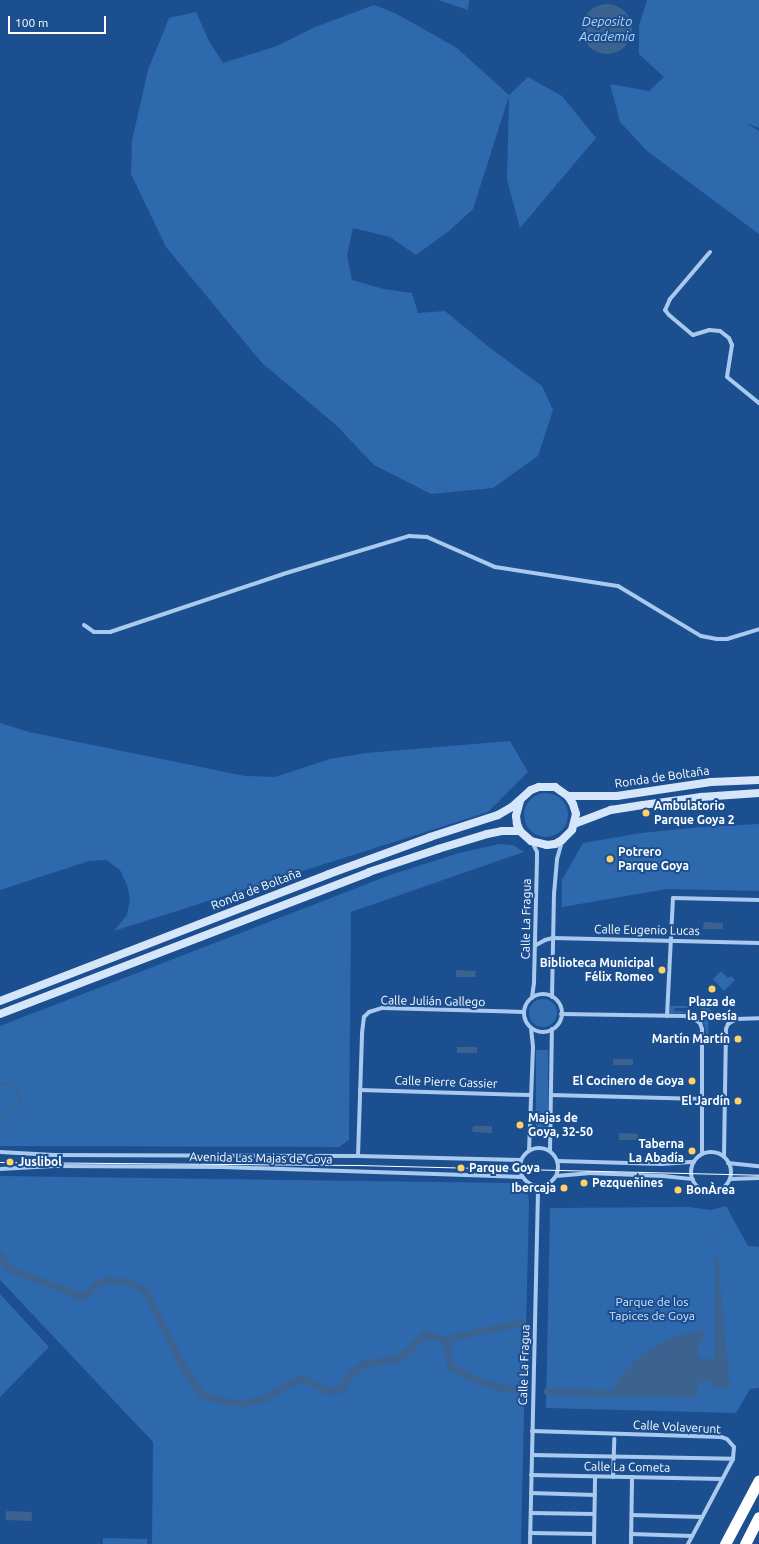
<!DOCTYPE html>
<html>
<head>
<meta charset="utf-8">
<style>
	body { margin:0 }
	#map { position:relative; width:759px; height:1544px; overflow:hidden; background:#1b4f8f; font-family:Ubuntu,sans-serif }
	div>[style] { position:absolute }
	[style*='--x'] { left:calc(var(--x)*1px); top:calc(var(--y)*1px); width:calc(var(--w)*1px); rotate:calc(var(--a)*1deg) }
	.green>* { inset:0; background:#2e69ad; transform-origin:0 0 }
	.round { border-radius:50% }
	.water>* { inset:0; background:#3c6290; transform-origin:0 0 }
	.stream>* { height:2px; margin:-1px; padding:0 1px; transform-origin:1px; border-radius:1px; background:#3c6290 }
	.canal>* { height:7px; margin:-3.5px; padding:0 3.5px; transform-origin:3.5px; border-radius:3.5px; background:#3c6290 }
	.street>* { height:4px; margin:-2px; padding:0 2px; transform-origin:2px; border-radius:2px; background:#a9c9ee }
	.street>.ring { margin:-2px; padding:0; box-sizing:content-box; background:none; border:4px solid #a9c9ee; border-radius:50% }
	.secondary>* { height:8px; margin:-4px; padding:0 4px; transform-origin:4px; border-radius:4px; background:#d6e6fa }
	.highway>* { height:11px; margin:-5.5px; padding:0 5.5px; transform-origin:5.5px; border-radius:5.5px; background:#fff }
	.tram>* { height:1px; margin:-0.5px; padding:0 0.5px; transform-origin:0.5px; border-radius:0.5px; background:#fff }
	.dots>* { width:11px; height:11px; translate:-50% -50%; box-sizing:border-box; border:2px solid #1b4f8f; border-radius:50% }
	span { translate:-50% -50%; white-space:nowrap; text-align:center; line-height:1.15; -webkit-text-stroke:4px #1b4f8f; paint-order:stroke }
	.street-label { font-size:12px; color:#fff }
	.poi-label { font-size:12px; color:#fff; font-weight:700 }
	.left { translate:0 -50%; text-align:left }
	.right { translate:-100% -50%; text-align:right }
	.park-label { font-size:12px; color:#cfe3fa }
	.water-label { font-size:13px; color:#b5d3f5; font-style:italic }
	.scale { position:absolute; left:8px; top:16px; width:98px; height:18px; box-sizing:border-box; border:2px solid #fff; border-top:0; padding-left:5px; font-size:12px; line-height:14px; white-space:nowrap; color:#fff; -webkit-text-stroke:3px #1b4f8f; paint-order:stroke }
</style>
</head>
<body>
<div id="map">
	<div class="green">
		<i style="clip-path:polygon(438px 0,469px 0,468px 10px)"></i>
		<i style="clip-path:polygon(647px 0,759px 0,759px 128px,746px 123px,759px 131px,759px 234px,647px 151px,620px 122px,610px 84px,649px 91px,664px 77px,639px 54px,639px 26px)"></i>
		<i style="clip-path:polygon(374px 5px,395px 13px,457px 48px,509px 95px,528px 77px,562px 96px,596px 138px,520px 228px,507px 180px,509px 96px,473px 209px,449px 231px,416px 255px,390px 237px,353px 228px,347px 255px,352px 280px,384px 289px,412px 293px,418px 313px,445px 311px,490px 348px,542px 386px,553px 410px,538px 456px,493px 488px,431px 494px,374px 465px,336px 425px,262px 363px,166px 247px,131px 174px,132px 141px,148px 70px,169px 18px,196px 12px,209px 41px,223px 63px,277px 46px,315px 27px)"></i>
		<i style="clip-path:polygon(0 723px,29px 732px,245px 776px,275px 777px,330px 759px,366px 753px,510px 741px,528px 772px,488px 812px,114px 931px,127px 915px,130px 899px,127px 885px,120px 870px,106px 860px,89px 861px,0 890px)"></i>
		<i class="round" style="left:524px;top:793px;width:44px;height:44px"></i>
		<i style="clip-path:polygon(759px 824px,759px 891px,667px 889px,562px 907px,562px 880px,583px 843px,641px 833px,700px 827px)"></i>
		<i style="clip-path:polygon(499px 844px,513px 845px,524px 852px,351px 912px,349px 1140px,339px 1147px,0 1146px,0 1026px,390px 875px,459px 853px)"></i>
		<i style="clip-path:polygon(721px 971px,728px 978px,731px 976px,735px 980px,724px 991px,713px 979px)"></i>
		<i class="round" style="left:529px;top:999px;width:28px;height:28px"></i>
		<i style="clip-path:polygon(697px 1001px,706px 1008px,708px 1007px,712px 1011px,709px 1012px,708px 1037px,706px 1037px,705px 1026px,697px 1017px,688px 1013px,669px 1013px,670px 1006px,692px 1006px,692px 1008px,675px 1008px,674px 1011px,692px 1012px,703px 1020px,702px 1010px)"></i>
		<i style="left:536px;top:1050px;width:12px;height:80px"></i>
		<i style="clip-path:polygon(0 1176px,512px 1183px,528px 1195px,529px 1201px,521px 1544px,152px 1544px,153px 1442px,0 1280px)"></i>
		<i style="clip-path:polygon(726px 1206px,748px 1246px,759px 1247px,759px 1388px,750px 1389px,736px 1413px,546px 1408px,550px 1208px,689px 1207px,711px 1210px)"></i>
		<i style="clip-path:polygon(0 1294px,49px 1347px,0 1397px)"></i>
		<i style="clip-path:polygon(103px 1538px,147px 1539px,147px 1544px,103px 1544px)"></i>
	</div>
	<div class="water">
		<i class="round" style="left:582px;top:4px;width:50px;height:50px"></i>
		<i style="clip-path:polygon(704px 922px,723px 923px,723px 929px,703px 929px)"></i>
		<i style="clip-path:polygon(456px 970px,476px 971px,475px 977px,456px 977px)"></i>
		<i style="left:457px;top:1047px;width:20px;height:6px"></i>
		<i style="left:613px;top:1059px;width:20px;height:6px"></i>
		<i style="clip-path:polygon(473px 1126px,492px 1126px,492px 1133px,472px 1132px)"></i>
		<i style="clip-path:polygon(619px 1133px,638px 1134px,638px 1140px,619px 1140px)"></i>
		<i style="clip-path:polygon(715px 1257px,718px 1258px,730px 1389px,713px 1388px,713px 1382px,698px 1383px,697px 1398px,612px 1396px,620px 1376px,639px 1356px,666px 1340px,678px 1335px,703px 1330px,703px 1342px,698px 1342px,698px 1358px,714px 1359px)"></i>
		<i style="left:6px;top:1511px;width:26px;height:9px;rotate:2deg"></i>
	</div>
	<div class="stream">
		<i style="--x:0;--y:1083;--w:10;--a:6"></i>
		<i style="--x:10;--y:1084;--w:8;--a:30"></i>
		<i style="--x:17;--y:1088;--w:11;--a:75"></i>
		<i style="--x:20;--y:1099;--w:8;--a:113"></i>
		<i style="--x:17;--y:1106;--w:24;--a:135"></i>
		<i style="--x:717;--y:1236;--w:11;--a:-38"></i>
	</div>
	<div class="canal">
		<i style="--x:0;--y:1255;--w:14;--a:56"></i>
		<i style="--x:8;--y:1267;--w:8;--a:30"></i>
		<i style="--x:15;--y:1271;--w:70;--a:21"></i>
		<i style="--x:80;--y:1296;--w:10;--a:-24"></i>
		<i style="--x:89;--y:1292;--w:11;--a:-49"></i>
		<i style="--x:96;--y:1284;--w:11;--a:-22"></i>
		<i style="--x:106;--y:1280;--w:24;--a:5"></i>
		<i style="--x:130;--y:1282;--w:19;--a:32"></i>
		<i style="--x:146;--y:1292;--w:77;--a:63.8"></i>
		<i style="--x:180;--y:1361;--w:39;--a:58"></i>
		<i style="--x:201;--y:1394;--w:23;--a:18"></i>
		<i style="--x:223;--y:1401;--w:19;--a:6"></i>
		<i style="--x:242;--y:1403;--w:24;--a:-12"></i>
		<i style="--x:265;--y:1398;--w:38;--a:-30"></i>
		<i style="--x:298;--y:1379;--w:8;--a:7"></i>
		<i style="--x:306;--y:1380;--w:22;--a:27"></i>
		<i style="--x:326;--y:1390;--w:10;--a:6"></i>
		<i style="--x:336;--y:1391;--w:9;--a:-36"></i>
		<i style="--x:343;--y:1386;--w:17;--a:-57"></i>
		<i style="--x:352;--y:1372;--w:14;--a:-36"></i>
		<i style="--x:363;--y:1364;--w:32;--a:-9"></i>
		<i style="--x:395;--y:1359;--w:12;--a:-31"></i>
		<i style="--x:405;--y:1353;--w:28;--a:-44"></i>
		<i style="--x:425;--y:1334;--w:19;--a:18"></i>
		<i style="--x:443;--y:1340;--w:8;--a:60"></i>
		<i style="--x:447;--y:1347;--w:19;--a:81"></i>
		<i style="--x:450;--y:1366;--w:25;--a:29"></i>
		<i style="--x:472;--y:1378;--w:32;--a:18"></i>
		<i style="--x:502;--y:1388;--w:16;--a:4"></i>
		<i style="--x:443;--y:1340;--w:80;--a:-13"></i>
		<i style="--x:547;--y:1391;--w:66;--a:1.7"></i>
		<i style="--x:613;--y:1393;--w:8;--a:-14"></i>
	</div>
	<div class="street">
		<i style="--x:710;--y:252;--w:62;--a:130.4"></i>
		<i style="--x:670;--y:299;--w:12;--a:114"></i>
		<i style="--x:665;--y:310;--w:6;--a:51"></i>
		<i style="--x:669;--y:315;--w:31;--a:40"></i>
		<i style="--x:693;--y:335;--w:17;--a:-17"></i>
		<i style="--x:709;--y:330;--w:11;--a:5"></i>
		<i style="--x:720;--y:331;--w:11;--a:38"></i>
		<i style="--x:729;--y:338;--w:8;--a:67"></i>
		<i style="--x:732;--y:345;--w:32;--a:99"></i>
		<i style="--x:727;--y:377;--w:41;--a:39.1"></i>
		<i style="--x:84;--y:625;--w:12;--a:35"></i>
		<i style="--x:94;--y:632;--w:16;--a:0"></i>
		<i style="--x:110;--y:632;--w:182;--a:-18.5"></i>
		<i style="--x:283;--y:574;--w:132;--a:-16.8"></i>
		<i style="--x:409;--y:536;--w:18;--a:3"></i>
		<i style="--x:427;--y:537;--w:74;--a:23.8"></i>
		<i style="--x:495;--y:567;--w:124;--a:8.8"></i>
		<i style="--x:618;--y:586;--w:97;--a:31.1"></i>
		<i style="--x:701;--y:636;--w:16;--a:11"></i>
		<i style="--x:717;--y:639;--w:10;--a:0"></i>
		<i style="--x:727;--y:639;--w:34;--a:-17"></i>
		<i style="--x:532;--y:842;--w:11;--a:63"></i>
		<i style="--x:537;--y:852;--w:7;--a:90"></i>
		<i style="--x:537;--y:859;--w:124;--a:91.4"></i>
		<i style="--x:534;--y:983;--w:15;--a:98"></i>
		<i style="--x:536;--y:945;--w:10;--a:-29"></i>
		<i style="--x:545;--y:940;--w:8;--a:-14"></i>
		<i style="--x:553;--y:938;--w:206;--a:1.4"></i>
		<i class="ring" style="left:524px;top:994px;width:34px;height:34px"></i>
		<i style="--x:552;--y:997;--w:103;--a:-88.9"></i>
		<i style="--x:554;--y:894;--w:35;--a:-85"></i>
		<i style="--x:557;--y:859;--w:19;--a:-74"></i>
		<i style="--x:561;--y:1014;--w:124;--a:0.9"></i>
		<i style="--x:685;--y:1016;--w:9;--a:18"></i>
		<i style="--x:694;--y:1019;--w:7;--a:34"></i>
		<i style="--x:700;--y:1023;--w:6;--a:72"></i>
		<i style="--x:702;--y:1029;--w:125;--a:90"></i>
		<i style="--x:667;--y:1016;--w:118;--a:-87.1"></i>
		<i style="--x:673;--y:898;--w:86;--a:1.3"></i>
		<i style="--x:360;--y:1090;--w:171;--a:1.7"></i>
		<i style="--x:551;--y:1095;--w:151;--a:1.5"></i>
		<i class="ring" style="left:520px;top:1148px;width:34px;height:34px"></i>
		<i style="--x:529;--y:1151;--w:104;--a:-87.8"></i>
		<i style="--x:533;--y:1047;--w:19;--a:-96"></i>
		<i style="--x:550;--y:1151;--w:122;--a:-89.1"></i>
		<i style="--x:0;--y:1152;--w:54;--a:3.2"></i>
		<i style="--x:54;--y:1155;--w:304;--a:0.2"></i>
		<i style="--x:358;--y:1156;--w:163;--a:1.4"></i>
		<i class="ring" style="left:691px;top:1152px;width:36px;height:36px"></i>
		<i style="--x:358;--y:1156;--w:123;--a:-88.1"></i>
		<i style="--x:362;--y:1033;--w:16;--a:-83"></i>
		<i style="--x:364;--y:1017;--w:7;--a:-45"></i>
		<i style="--x:369;--y:1012;--w:14;--a:-17"></i>
		<i style="--x:382;--y:1008;--w:142;--a:1.6"></i>
		<i style="--x:724;--y:1156;--w:127;--a:-89.1"></i>
		<i style="--x:726;--y:1029;--w:5;--a:-68"></i>
		<i style="--x:728;--y:1024;--w:9;--a:-32"></i>
		<i style="--x:736;--y:1019;--w:23;--a:-2"></i>
		<i style="--x:558;--y:1161;--w:104;--a:1.7"></i>
		<i style="--x:662;--y:1164;--w:32;--a:-4"></i>
		<i style="--x:728;--y:1163;--w:31;--a:6"></i>
		<i style="--x:0;--y:1169;--w:54;--a:-3.2"></i>
		<i style="--x:54;--y:1166;--w:168;--a:0.3"></i>
		<i style="--x:222;--y:1167;--w:300;--a:1.9"></i>
		<i style="--x:556;--y:1176;--w:32;--a:-5"></i>
		<i style="--x:588;--y:1173;--w:75;--a:2.3"></i>
		<i style="--x:663;--y:1176;--w:30;--a:6"></i>
		<i style="--x:730;--y:1179;--w:29;--a:-2"></i>
		<i style="--x:532;--y:1431;--w:189;--a:1.8"></i>
		<i style="--x:721;--y:1437;--w:6;--a:18"></i>
		<i style="--x:727;--y:1439;--w:11;--a:49"></i>
		<i style="--x:734;--y:1447;--w:12;--a:95"></i>
		<i style="--x:733;--y:1459;--w:96;--a:117.9"></i>
		<i style="--x:532;--y:1455;--w:201;--a:1.1"></i>
		<i style="--x:531;--y:1475;--w:191;--a:1.2"></i>
		<i style="--x:613;--y:1477;--w:38;--a:-88"></i>
		<i style="--x:531;--y:1493;--w:64;--a:1.8"></i>
		<i style="--x:531;--y:1513;--w:63;--a:0.9"></i>
		<i style="--x:632;--y:1515;--w:70;--a:1.6"></i>
		<i style="--x:530;--y:1533;--w:64;--a:0.9"></i>
		<i style="--x:631;--y:1534;--w:61;--a:1.9"></i>
		<i style="--x:530;--y:1544;--w:357;--a:-88.7"></i>
		<i style="--x:594;--y:1544;--w:67;--a:-89.1"></i>
		<i style="--x:631;--y:1544;--w:67;--a:-89.1"></i>
	</div>
	<div class="secondary">
		<i style="--x:568;--y:796;--w:49;--a:0"></i>
		<i style="--x:617;--y:796;--w:95;--a:-8.5"></i>
		<i style="--x:711;--y:782;--w:48;--a:-2.4"></i>
		<i style="--x:574;--y:824;--w:40;--a:-21"></i>
		<i style="--x:611;--y:810;--w:32;--a:-9"></i>
		<i style="--x:643;--y:805;--w:59;--a:-7.9"></i>
		<i style="--x:701;--y:797;--w:58;--a:-3.9"></i>
		<i style="--x:0;--y:1001;--w:353;--a:-21.1"></i>
		<i style="--x:329;--y:874;--w:108;--a:-20.1"></i>
		<i style="--x:430;--y:837;--w:71;--a:-17.9"></i>
		<i style="--x:498;--y:815;--w:16;--a:-30"></i>
		<i style="--x:512;--y:807;--w:25;--a:-42"></i>
		<i style="--x:531;--y:790;--w:9;--a:-21"></i>
		<i style="--x:539;--y:787;--w:16;--a:0"></i>
		<i style="--x:555;--y:787;--w:16;--a:35"></i>
		<i style="--x:568;--y:796;--w:9;--a:58"></i>
		<i style="--x:573;--y:804;--w:10;--a:73"></i>
		<i style="--x:576;--y:814;--w:16;--a:104"></i>
		<i style="--x:572;--y:830;--w:14;--a:135"></i>
		<i style="--x:562;--y:840;--w:8;--a:150"></i>
		<i style="--x:555;--y:844;--w:8;--a:173"></i>
		<i style="--x:547;--y:845;--w:16;--a:-166"></i>
		<i style="--x:531;--y:841;--w:15;--a:-138"></i>
		<i style="--x:520;--y:831;--w:8;--a:-113"></i>
		<i style="--x:517;--y:824;--w:8;--a:-97"></i>
		<i style="--x:516;--y:816;--w:16;--a:-75"></i>
		<i style="--x:0;--y:1014;--w:395;--a:-21"></i>
		<i style="--x:369;--y:872;--w:73;--a:-18.4"></i>
		<i style="--x:438;--y:849;--w:51;--a:-17"></i>
		<i style="--x:487;--y:834;--w:15;--a:-11"></i>
		<i style="--x:502;--y:831;--w:18;--a:0"></i>
	</div>
	<div class="highway">
		<i style="--x:725;--y:1544;--w:72;--a:-62"></i>
		<i style="--x:745;--y:1544;--w:30;--a:-63"></i>
	</div>
	<div class="tram">
		<i style="--x:0;--y:1162;--w:358;--a:0.5"></i>
		<i style="--x:358;--y:1165;--w:401;--a:1.4"></i>
	</div>
	<div class="dots">
		<i style="left:646px;top:813px;background:#ffd166"></i>
		<i style="left:610px;top:859px;background:#ffd166"></i>
		<i style="left:662px;top:970px;background:#ffd166"></i>
		<i style="left:712px;top:989px;background:#ffd166"></i>
		<i style="left:738px;top:1039px;background:#ffd166"></i>
		<i style="left:692px;top:1081px;background:#ffd166"></i>
		<i style="left:738px;top:1101px;background:#ffd166"></i>
		<i style="left:520px;top:1125px;background:#ffd166"></i>
		<i style="left:692px;top:1151px;background:#ffd166"></i>
		<i style="left:10px;top:1162px;background:#ffd166"></i>
		<i style="left:461px;top:1168px;background:#ffd166"></i>
		<i style="left:584px;top:1183px;background:#ffd166"></i>
		<i style="left:564px;top:1188px;background:#ffd166"></i>
		<i style="left:678px;top:1190px;background:#ffd166"></i>
	</div>
	<div class="street-label">
		<span style="left:662px;top:777px;rotate:-8deg">Ronda de Boltaña</span>
		<span style="left:256px;top:889px;rotate:-21deg">Ronda de Boltaña</span>
		<span style="left:526px;top:919px;rotate:-89deg">Calle La Fragua</span>
		<span style="left:647px;top:930px;rotate:1deg">Calle Eugenio Lucas</span>
		<span style="left:433px;top:1001px;rotate:1deg">Calle Julián Gallego</span>
		<span style="left:446px;top:1082px;rotate:2deg">Calle Pierre Gassier</span>
		<span style="left:261px;top:1158px;rotate:1deg">Avenida Las Majas de Goya</span>
		<span style="left:524px;top:1365px;rotate:-88deg">Calle La Fragua</span>
		<span style="left:677px;top:1427px;rotate:3deg">Calle Volaverunt</span>
		<span style="left:627px;top:1467px;rotate:1deg">Calle La Cometa</span>
	</div>
	<div class="poi-label">
		<span class="left" style="left:654px;top:813px">Ambulatorio<br>Parque Goya 2</span>
		<span class="left" style="left:618px;top:859px">Potrero<br>Parque Goya</span>
		<span class="right" style="left:654px;top:970px">Biblioteca Municipal<br>Félix Romeo</span>
		<span style="left:712px;top:1009px">Plaza de<br>la Poesía</span>
		<span class="right" style="left:730px;top:1039px">Martín Martín</span>
		<span class="right" style="left:684px;top:1081px">El Cocinero de Goya</span>
		<span class="right" style="left:730px;top:1101px">El Jardín</span>
		<span class="left" style="left:528px;top:1125px">Majas de<br>Goya, 32-50</span>
		<span class="right" style="left:684px;top:1151px">Taberna<br>La Abadía</span>
		<span class="left" style="left:18px;top:1162px">Juslibol</span>
		<span class="left" style="left:469px;top:1168px">Parque Goya</span>
		<span class="left" style="left:592px;top:1183px">Pezqueñines</span>
		<span class="right" style="left:556px;top:1188px">Ibercaja</span>
		<span class="left" style="left:686px;top:1190px">BonÀrea</span>
	</div>
	<div class="park-label">
		<span style="left:652px;top:1309px">Parque de los<br>Tapices de Goya</span>
	</div>
	<div class="water-label">
		<span style="left:607px;top:29px">Deposito<br>Academia</span>
	</div>
	<div class="scale">100 m</div>
</div>
</body>
</html>
